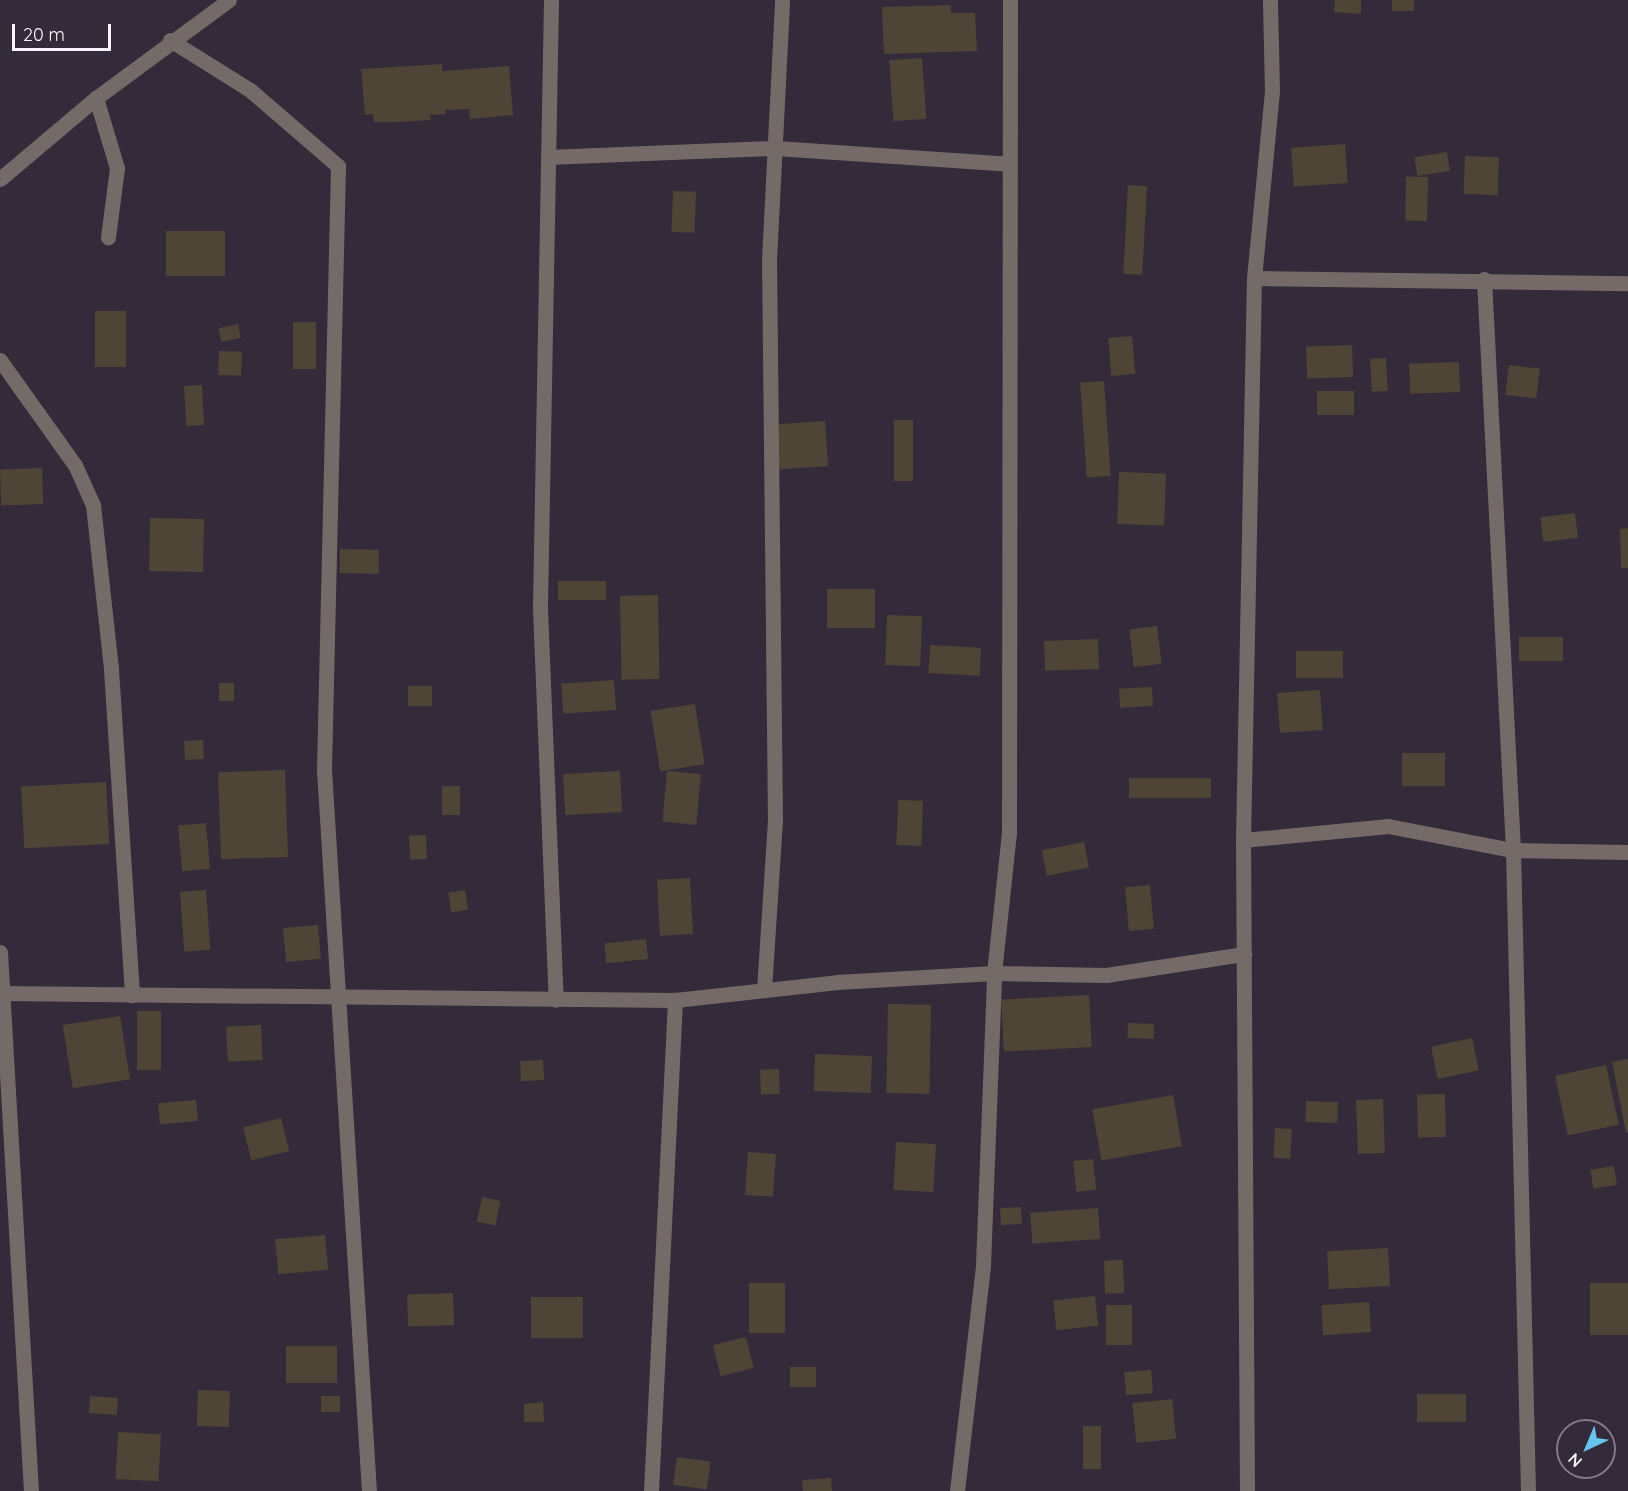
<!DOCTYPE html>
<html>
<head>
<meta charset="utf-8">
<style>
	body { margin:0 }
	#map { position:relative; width:1628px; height:1491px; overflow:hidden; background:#332b3a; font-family:Quicksand,sans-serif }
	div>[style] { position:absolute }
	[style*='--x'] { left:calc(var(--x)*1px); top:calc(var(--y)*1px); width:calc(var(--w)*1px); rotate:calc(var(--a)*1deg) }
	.building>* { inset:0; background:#4f4536; transform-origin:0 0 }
	.minor>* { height:15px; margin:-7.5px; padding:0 7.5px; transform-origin:7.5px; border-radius:7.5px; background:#746b68 }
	span { translate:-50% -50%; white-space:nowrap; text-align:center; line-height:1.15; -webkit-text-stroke:6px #332b3a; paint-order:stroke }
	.north { position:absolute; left:1556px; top:1419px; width:60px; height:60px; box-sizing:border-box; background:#332b3a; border:2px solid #827b88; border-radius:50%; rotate:224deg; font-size:16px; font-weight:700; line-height:24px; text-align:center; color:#f8f3fd }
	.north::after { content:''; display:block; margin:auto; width:21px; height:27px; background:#67c4ef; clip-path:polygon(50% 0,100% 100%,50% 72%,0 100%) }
	.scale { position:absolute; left:12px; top:24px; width:99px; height:27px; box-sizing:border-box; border:3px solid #f8f3fd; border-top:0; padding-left:8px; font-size:18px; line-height:21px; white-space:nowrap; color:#f8f3fd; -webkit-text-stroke:4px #332b3a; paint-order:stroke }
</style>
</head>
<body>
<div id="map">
	<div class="building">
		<i style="clip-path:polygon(1335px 0,1361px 0,1361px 14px,1334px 12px)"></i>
		<i style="left:1392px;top:0;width:22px;height:11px"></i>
		<i style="clip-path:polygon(951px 5px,951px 13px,975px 13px,977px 51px,884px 54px,882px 7px)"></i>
		<i style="left:922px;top:58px;width:61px;height:33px;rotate:86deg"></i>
		<i style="clip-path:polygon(442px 64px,442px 71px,509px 66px,513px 115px,470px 119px,469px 109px,445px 110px,446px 114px,430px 115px,431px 120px,396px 122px,374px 122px,373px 114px,365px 115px,361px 69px)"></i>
		<i style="left:1345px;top:144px;width:39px;height:54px;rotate:86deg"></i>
		<i style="left:1447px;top:152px;width:19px;height:33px;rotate:81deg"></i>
		<i style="left:1465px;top:156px;width:34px;height:38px;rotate:2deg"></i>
		<i style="left:1428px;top:177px;width:44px;height:22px;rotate:91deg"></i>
		<i style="left:1128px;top:185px;width:19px;height:89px;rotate:3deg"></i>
		<i style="left:673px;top:191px;width:23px;height:41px;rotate:2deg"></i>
		<i style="left:166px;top:231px;width:59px;height:45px"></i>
		<i style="left:95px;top:311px;width:31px;height:56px"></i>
		<i style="left:293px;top:322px;width:23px;height:47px"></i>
		<i style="left:238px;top:324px;width:14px;height:20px;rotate:78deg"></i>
		<i style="left:1132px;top:336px;width:38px;height:24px;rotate:85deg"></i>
		<i style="left:1352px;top:345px;width:32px;height:46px;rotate:88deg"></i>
		<i style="left:219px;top:351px;width:23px;height:24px;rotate:2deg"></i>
		<i style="left:1386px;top:358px;width:33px;height:16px;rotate:87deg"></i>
		<i style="left:1459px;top:362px;width:30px;height:50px;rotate:88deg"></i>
		<i style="left:1509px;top:365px;width:31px;height:30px;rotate:7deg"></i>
		<i style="left:1104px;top:381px;width:95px;height:24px;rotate:86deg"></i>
		<i style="left:202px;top:385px;width:40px;height:18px;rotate:87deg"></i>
		<i style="left:1354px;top:391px;width:24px;height:37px;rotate:90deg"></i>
		<i style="left:894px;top:420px;width:19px;height:61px"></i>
		<i style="left:825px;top:421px;width:45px;height:50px;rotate:86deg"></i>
		<i style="left:42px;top:468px;width:36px;height:42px;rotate:88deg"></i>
		<i style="left:1119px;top:472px;width:47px;height:52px;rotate:2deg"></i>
		<i style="left:1575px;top:513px;width:25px;height:35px;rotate:83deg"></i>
		<i style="left:150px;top:518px;width:54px;height:53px;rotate:1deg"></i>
		<i style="clip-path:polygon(1628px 528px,1628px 568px,1621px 568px,1620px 529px)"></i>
		<i style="left:340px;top:549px;width:39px;height:24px;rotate:1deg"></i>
		<i style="left:558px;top:581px;width:48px;height:19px"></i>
		<i style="left:827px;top:589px;width:48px;height:39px"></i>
		<i style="left:658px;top:595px;width:84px;height:38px;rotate:89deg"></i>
		<i style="left:887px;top:615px;width:35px;height:50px;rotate:2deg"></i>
		<i style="left:1157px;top:626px;width:38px;height:28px;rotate:83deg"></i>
		<i style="left:1519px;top:637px;width:44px;height:24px"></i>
		<i style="left:1098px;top:639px;width:30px;height:54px;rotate:88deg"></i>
		<i style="left:930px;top:645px;width:51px;height:28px;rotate:3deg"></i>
		<i style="left:1296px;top:651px;width:47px;height:27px"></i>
		<i style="left:614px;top:680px;width:30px;height:53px;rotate:86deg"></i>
		<i style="left:219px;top:683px;width:15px;height:18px"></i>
		<i style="left:432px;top:686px;width:20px;height:24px;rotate:90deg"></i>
		<i style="left:1152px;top:687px;width:19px;height:33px;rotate:87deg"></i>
		<i style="left:1320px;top:690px;width:40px;height:43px;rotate:86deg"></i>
		<i style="left:695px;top:704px;width:61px;height:45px;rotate:81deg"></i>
		<i style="left:203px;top:740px;width:19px;height:19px;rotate:87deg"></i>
		<i style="left:1445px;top:753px;width:33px;height:43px;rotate:90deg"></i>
		<i style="left:285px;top:770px;width:87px;height:67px;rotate:88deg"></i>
		<i style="left:620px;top:771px;width:41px;height:57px;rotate:87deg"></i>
		<i style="left:667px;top:771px;width:34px;height:51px;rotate:5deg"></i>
		<i style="left:1211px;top:778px;width:20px;height:82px;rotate:90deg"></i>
		<i style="left:106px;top:782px;width:62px;height:85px;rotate:87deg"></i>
		<i style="left:442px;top:786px;width:18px;height:29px"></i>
		<i style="left:898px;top:800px;width:25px;height:45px;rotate:2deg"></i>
		<i style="left:206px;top:823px;width:46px;height:28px;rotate:85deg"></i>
		<i style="left:426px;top:835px;width:24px;height:17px;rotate:88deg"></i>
		<i style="left:1084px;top:842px;width:26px;height:43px;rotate:79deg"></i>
		<i style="left:690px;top:878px;width:56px;height:33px;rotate:87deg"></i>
		<i style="left:1150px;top:885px;width:44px;height:25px;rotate:85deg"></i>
		<i style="left:206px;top:890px;width:60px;height:26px;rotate:86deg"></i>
		<i style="left:465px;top:890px;width:20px;height:17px;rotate:81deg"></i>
		<i style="left:318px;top:925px;width:34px;height:35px;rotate:85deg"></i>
		<i style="left:646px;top:939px;width:20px;height:42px;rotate:84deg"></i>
		<i style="left:1089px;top:995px;width:52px;height:88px;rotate:87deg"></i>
		<i style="left:888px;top:1004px;width:43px;height:89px;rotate:1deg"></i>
		<i style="left:137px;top:1011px;width:24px;height:59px"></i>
		<i style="left:120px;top:1016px;width:64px;height:58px;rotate:81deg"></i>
		<i style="left:1128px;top:1023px;width:26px;height:15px;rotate:2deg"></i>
		<i style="left:261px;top:1025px;width:35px;height:35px;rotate:87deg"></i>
		<i style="left:1472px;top:1038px;width:33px;height:42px;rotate:78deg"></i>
		<i style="left:815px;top:1054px;width:57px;height:37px;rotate:2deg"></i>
		<i style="clip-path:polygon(1628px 1059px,1628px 1132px,1626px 1133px,1612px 1062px)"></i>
		<i style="left:543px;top:1060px;width:20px;height:23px;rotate:87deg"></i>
		<i style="left:1606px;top:1065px;width:61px;height:52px;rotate:78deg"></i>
		<i style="left:779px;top:1069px;width:25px;height:19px;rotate:88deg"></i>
		<i style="left:1445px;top:1094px;width:43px;height:28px;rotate:89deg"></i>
		<i style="left:1173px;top:1095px;width:52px;height:82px;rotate:80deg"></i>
		<i style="left:1383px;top:1099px;width:54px;height:27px;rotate:88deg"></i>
		<i style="left:196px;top:1100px;width:21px;height:38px;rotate:85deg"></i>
		<i style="left:1306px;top:1101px;width:32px;height:21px;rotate:2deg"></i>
		<i style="left:281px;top:1118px;width:34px;height:39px;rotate:76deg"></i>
		<i style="left:1275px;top:1128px;width:17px;height:30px;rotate:3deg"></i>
		<i style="left:896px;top:1142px;width:40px;height:48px;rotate:3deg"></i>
		<i style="left:748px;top:1152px;width:28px;height:43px;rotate:4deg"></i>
		<i style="left:1093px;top:1159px;width:31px;height:20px;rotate:84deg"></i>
		<i style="left:1614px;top:1166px;width:19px;height:24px;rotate:81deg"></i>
		<i style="left:482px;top:1197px;width:19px;height:25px;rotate:12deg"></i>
		<i style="left:1021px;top:1207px;width:17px;height:21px;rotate:87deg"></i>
		<i style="left:1098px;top:1208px;width:31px;height:68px;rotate:86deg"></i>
		<i style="left:325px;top:1235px;width:35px;height:50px;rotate:85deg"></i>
		<i style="left:1388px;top:1248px;width:38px;height:61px;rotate:87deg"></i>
		<i style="left:1123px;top:1260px;width:33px;height:19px;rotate:88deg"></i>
		<i style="left:749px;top:1283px;width:36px;height:50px"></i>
		<i style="left:1628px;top:1283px;width:52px;height:38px;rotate:90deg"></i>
		<i style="left:453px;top:1293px;width:32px;height:46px;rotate:88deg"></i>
		<i style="left:1095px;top:1296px;width:30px;height:42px;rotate:84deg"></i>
		<i style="left:531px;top:1297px;width:52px;height:41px"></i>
		<i style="left:1369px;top:1302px;width:30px;height:48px;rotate:86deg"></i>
		<i style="left:1106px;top:1305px;width:26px;height:40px"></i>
		<i style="left:746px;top:1337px;width:32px;height:34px;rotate:76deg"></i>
		<i style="left:337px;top:1346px;width:37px;height:51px;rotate:90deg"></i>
		<i style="left:790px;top:1367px;width:26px;height:20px"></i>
		<i style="left:1151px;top:1370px;width:23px;height:27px;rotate:85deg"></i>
		<i style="left:198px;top:1390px;width:32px;height:36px;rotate:2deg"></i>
		<i style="left:1417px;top:1394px;width:49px;height:28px"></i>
		<i style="left:90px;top:1396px;width:28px;height:17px;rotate:4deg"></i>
		<i style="left:321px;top:1396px;width:19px;height:16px"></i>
		<i style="left:1172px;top:1399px;width:40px;height:40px;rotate:84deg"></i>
		<i style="clip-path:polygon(543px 1402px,544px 1422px,524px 1422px,524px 1404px)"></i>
		<i style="left:1083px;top:1426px;width:18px;height:43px"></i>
		<i style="left:118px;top:1432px;width:43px;height:47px;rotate:3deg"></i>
		<i style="left:677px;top:1457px;width:34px;height:28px;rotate:8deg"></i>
		<i style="clip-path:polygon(831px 1478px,832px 1491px,803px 1491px,802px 1480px)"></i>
	</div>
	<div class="minor">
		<i style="--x:551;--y:0;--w:608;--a:91.04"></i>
		<i style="--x:540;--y:608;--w:392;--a:87.7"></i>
		<i style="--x:170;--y:40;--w:94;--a:32"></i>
		<i style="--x:250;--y:90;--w:116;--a:40.8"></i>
		<i style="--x:338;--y:166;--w:604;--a:91.33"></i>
		<i style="--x:324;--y:770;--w:722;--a:86.43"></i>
		<i style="--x:96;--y:98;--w:73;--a:73.3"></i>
		<i style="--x:117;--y:168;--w:70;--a:97.4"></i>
		<i style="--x:548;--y:157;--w:228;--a:-2.3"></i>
		<i style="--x:776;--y:148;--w:233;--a:3.9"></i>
		<i style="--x:0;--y:179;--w:126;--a:-40.2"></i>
		<i style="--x:96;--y:98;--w:165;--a:-36.4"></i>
		<i style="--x:1254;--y:278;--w:374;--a:0.8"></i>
		<i style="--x:1484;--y:279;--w:572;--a:87.09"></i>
		<i style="--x:1513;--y:850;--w:641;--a:88.66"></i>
		<i style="--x:0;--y:360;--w:129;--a:54.5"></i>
		<i style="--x:75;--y:465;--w:44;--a:65.8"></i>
		<i style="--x:93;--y:505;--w:165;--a:83.7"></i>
		<i style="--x:111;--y:669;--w:327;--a:86.3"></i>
		<i style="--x:1243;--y:840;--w:146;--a:-5.5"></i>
		<i style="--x:1388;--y:826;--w:127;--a:10.9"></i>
		<i style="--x:1513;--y:850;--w:115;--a:1"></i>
		<i style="--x:0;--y:952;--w:540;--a:86.71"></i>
		<i style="--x:764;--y:990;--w:169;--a:-86.3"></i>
		<i style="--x:775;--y:821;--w:561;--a:-90.61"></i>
		<i style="--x:769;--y:260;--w:260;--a:-87.1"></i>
		<i style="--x:0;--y:993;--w:675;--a:0.59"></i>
		<i style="--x:675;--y:1000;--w:163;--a:-6.3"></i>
		<i style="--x:837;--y:982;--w:157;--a:-3.3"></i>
		<i style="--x:994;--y:973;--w:112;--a:1"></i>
		<i style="--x:1106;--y:975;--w:140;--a:-8.7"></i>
		<i style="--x:651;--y:1491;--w:492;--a:-87.2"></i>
		<i style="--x:957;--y:1491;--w:227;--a:-83.4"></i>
		<i style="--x:983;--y:1265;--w:292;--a:-87.8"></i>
		<i style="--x:994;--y:973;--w:142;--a:-83.9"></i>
		<i style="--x:1009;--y:832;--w:832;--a:-89.93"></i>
		<i style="--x:1247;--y:1491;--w:651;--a:-90.35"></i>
		<i style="--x:1243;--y:840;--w:562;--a:-88.88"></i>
		<i style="--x:1254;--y:278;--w:188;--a:-84.5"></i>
		<i style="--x:1272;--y:91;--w:91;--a:-91.3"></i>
	</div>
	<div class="north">N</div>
	<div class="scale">20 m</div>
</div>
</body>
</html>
